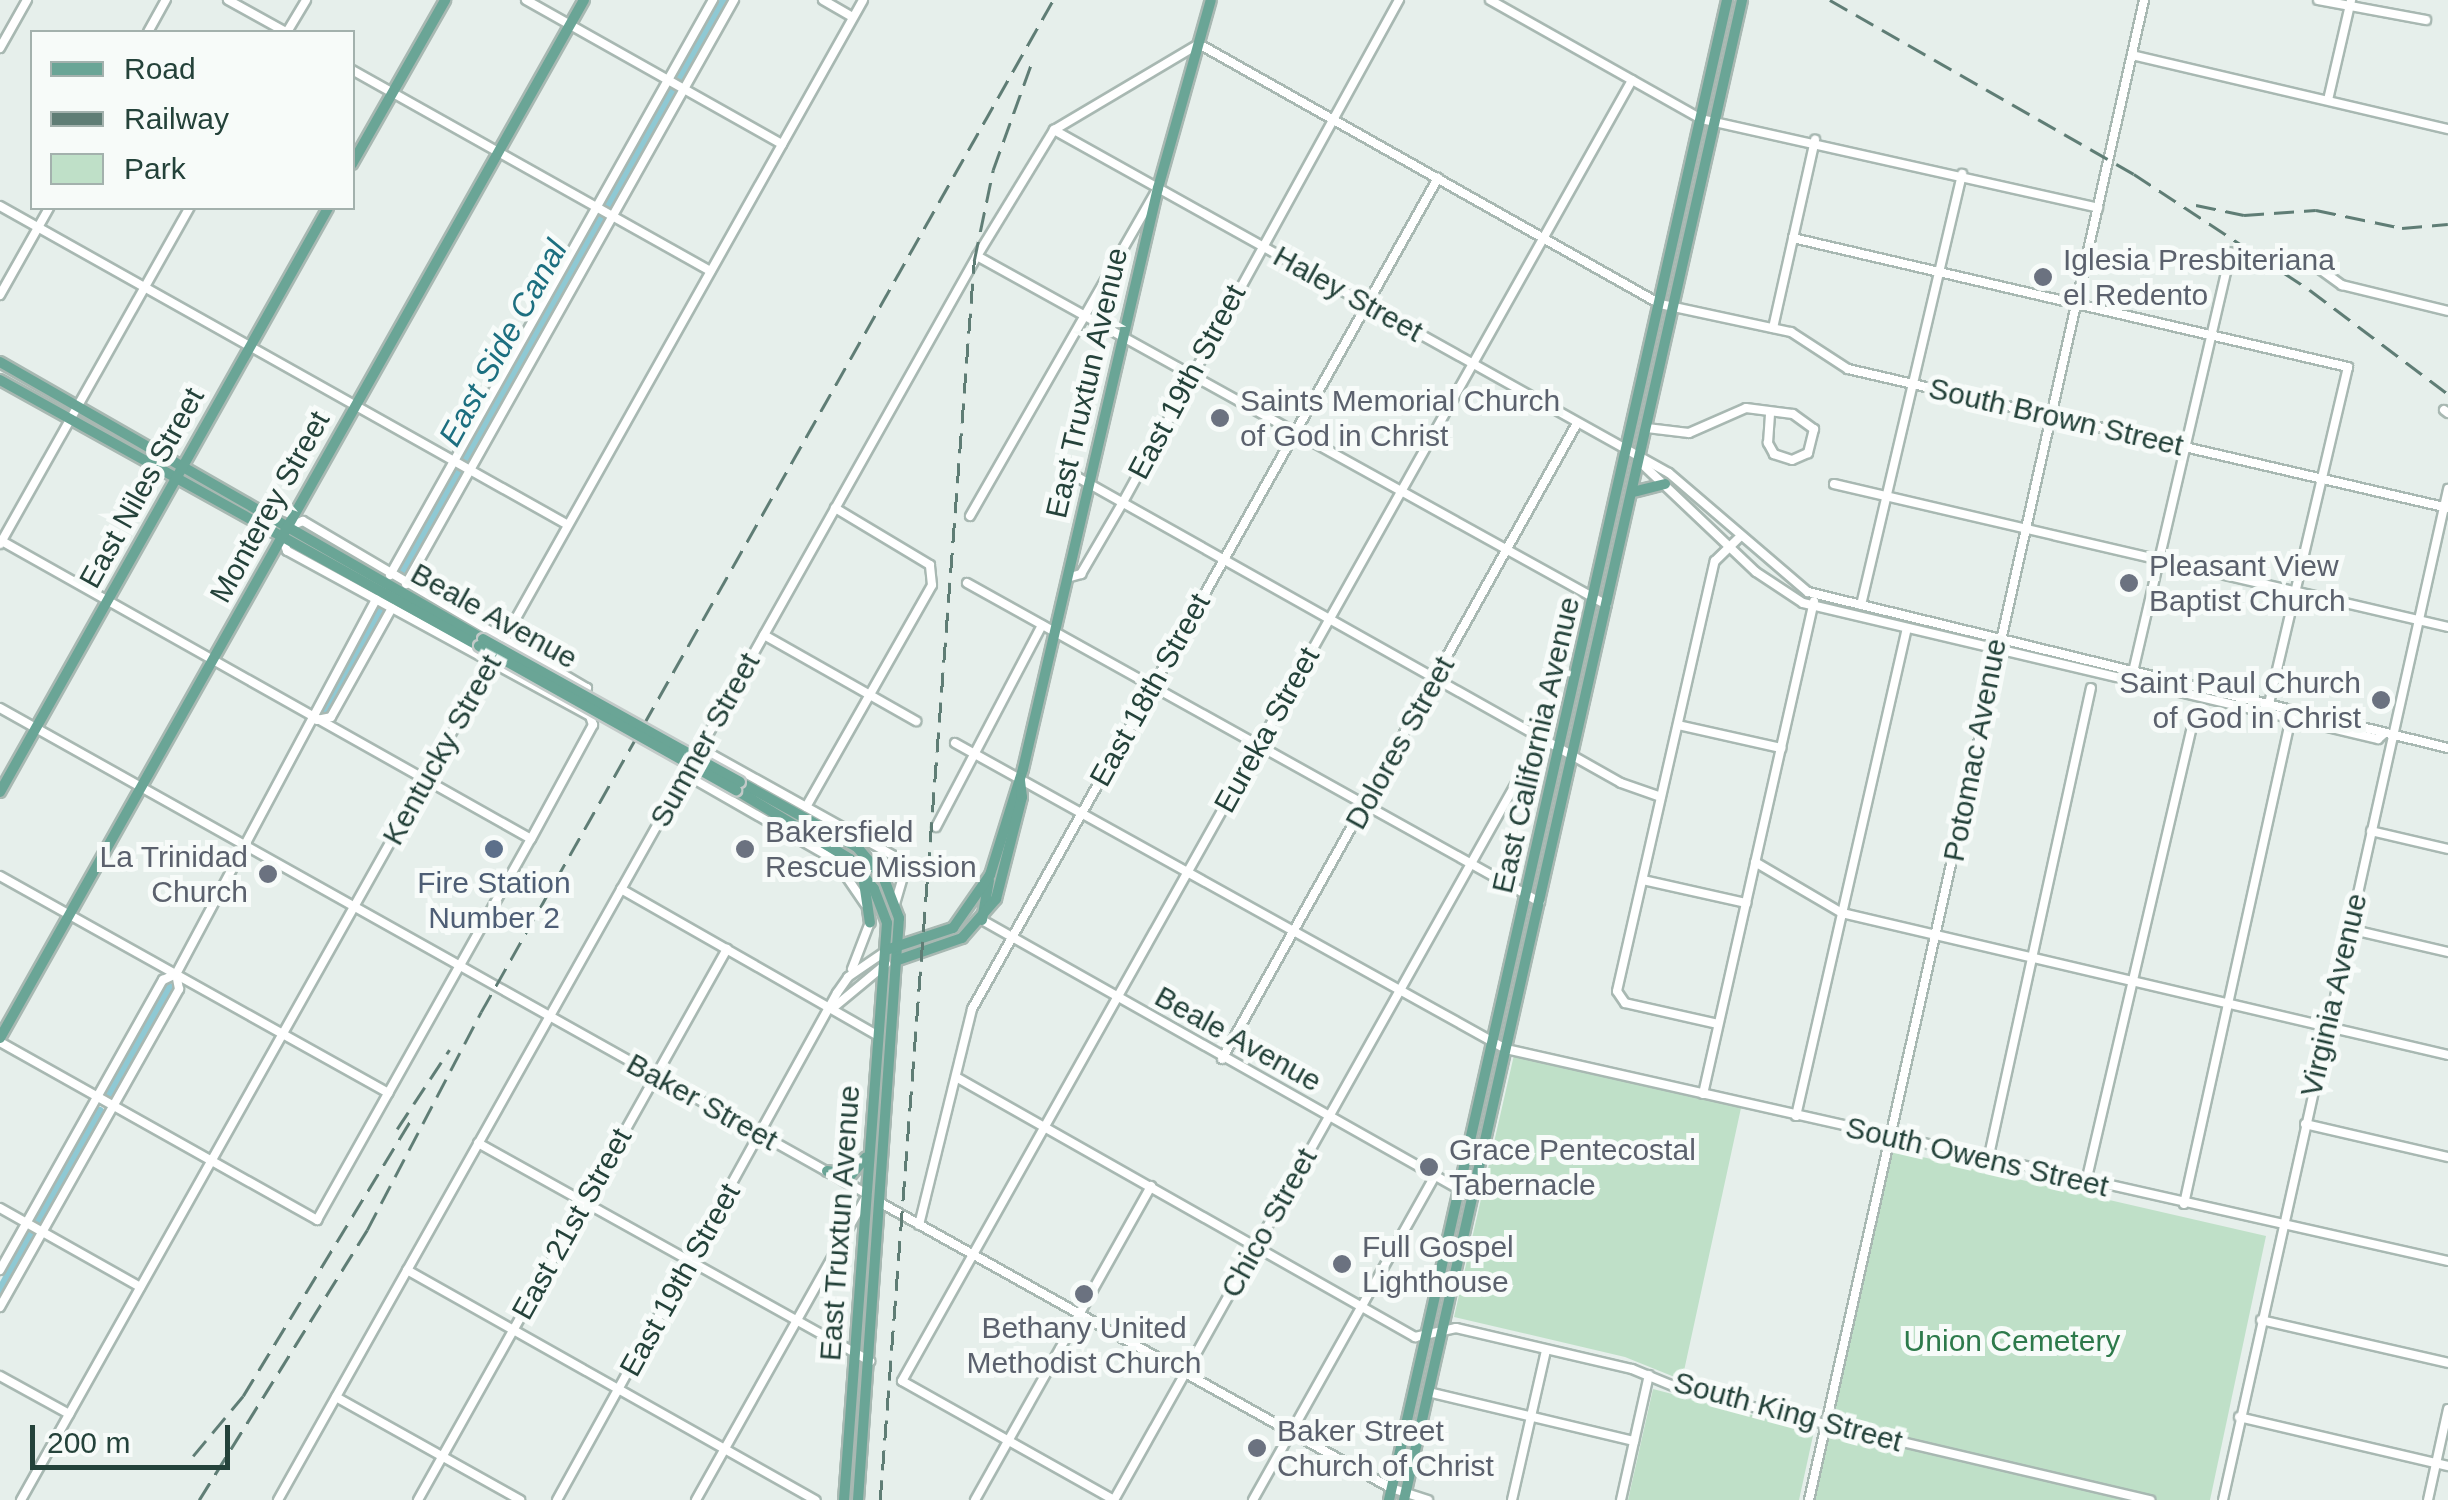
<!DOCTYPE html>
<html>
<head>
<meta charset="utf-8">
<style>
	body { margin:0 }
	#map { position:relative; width:2448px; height:1500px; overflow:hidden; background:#e6efeb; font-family:Helvetica,sans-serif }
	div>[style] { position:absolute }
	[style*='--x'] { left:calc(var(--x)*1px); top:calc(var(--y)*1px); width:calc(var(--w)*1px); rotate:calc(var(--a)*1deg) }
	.green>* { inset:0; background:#bfe0c8 }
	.canal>* { height:8px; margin:-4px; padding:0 4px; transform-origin:4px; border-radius:4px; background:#8ec9d4 }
	.roads { filter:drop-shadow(2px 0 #a8b8b2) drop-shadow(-2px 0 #a8b8b2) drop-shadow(0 2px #a8b8b2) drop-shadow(0 -2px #a8b8b2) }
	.minor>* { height:8px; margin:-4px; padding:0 4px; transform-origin:4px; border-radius:4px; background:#fff }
	.major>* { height:10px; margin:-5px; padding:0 5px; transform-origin:5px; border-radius:5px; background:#6aa596 }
	.rail>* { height:2.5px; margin-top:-1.25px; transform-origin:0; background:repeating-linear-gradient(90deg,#5f7d75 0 20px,transparent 0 30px) }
	.bridges { filter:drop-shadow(2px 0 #c2cac8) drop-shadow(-2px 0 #c2cac8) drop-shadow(0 2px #c2cac8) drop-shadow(0 -2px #c2cac8) }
	.major-bridge>* { height:10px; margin:-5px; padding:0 5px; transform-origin:5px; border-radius:5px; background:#6aa596 }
	.dots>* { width:28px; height:28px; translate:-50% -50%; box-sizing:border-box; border:5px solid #f7fbf9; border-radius:50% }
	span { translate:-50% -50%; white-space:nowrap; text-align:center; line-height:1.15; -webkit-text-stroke:10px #f7fbf9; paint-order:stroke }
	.worship-label { font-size:30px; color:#5b616d }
	.left { translate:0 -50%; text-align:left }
	.right { translate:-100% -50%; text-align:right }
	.street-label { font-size:30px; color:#24423a }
	.service-label { font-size:30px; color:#4e5e75 }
	.park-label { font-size:30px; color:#2d7a4b }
	.water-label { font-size:32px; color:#1c6f80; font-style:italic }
	.legend { position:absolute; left:30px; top:30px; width:325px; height:180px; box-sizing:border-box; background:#f7fbf9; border:2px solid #a3b1ad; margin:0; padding:12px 18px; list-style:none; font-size:30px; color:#24423a }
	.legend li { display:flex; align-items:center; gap:20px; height:50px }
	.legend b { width:50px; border:2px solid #a3b1ad }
	.scale { position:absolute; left:30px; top:1425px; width:200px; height:45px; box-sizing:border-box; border:5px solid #24423a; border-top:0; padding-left:12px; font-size:30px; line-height:35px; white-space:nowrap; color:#24423a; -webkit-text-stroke:8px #f7fbf9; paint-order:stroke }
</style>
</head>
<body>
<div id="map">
	<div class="green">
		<i style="clip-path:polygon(1514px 1055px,1741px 1108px,1682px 1380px,1625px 1357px,1454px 1317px)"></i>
		<i style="clip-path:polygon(1892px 1150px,2266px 1236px,2210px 1500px,1811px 1500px)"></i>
		<i style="clip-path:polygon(1653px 1389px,1814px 1431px,1799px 1500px,1628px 1500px)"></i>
	</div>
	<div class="canal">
		<i style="--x:398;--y:580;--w:665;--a:-60.66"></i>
		<i style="--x:325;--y:711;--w:126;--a:-61"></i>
		<i style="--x:108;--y:1096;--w:125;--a:-60.4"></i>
		<i style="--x:0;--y:1290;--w:205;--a:-60.8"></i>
	</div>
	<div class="roads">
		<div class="minor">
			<i style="--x:228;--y:0;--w:66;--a:28.9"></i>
			<i style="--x:526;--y:0;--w:294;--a:29.4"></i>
			<i style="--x:823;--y:0;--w:34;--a:30"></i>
			<i style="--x:1490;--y:0;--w:242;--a:29.4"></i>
			<i style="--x:1701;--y:119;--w:407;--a:12.6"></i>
			<i style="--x:2318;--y:0;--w:110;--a:10.5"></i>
			<i style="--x:148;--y:32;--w:37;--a:-61"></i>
			<i style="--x:287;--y:32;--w:37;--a:-59"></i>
			<i style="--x:0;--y:48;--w:55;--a:-60.6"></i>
			<i style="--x:2132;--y:55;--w:325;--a:13.2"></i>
			<i style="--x:352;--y:70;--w:411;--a:29.3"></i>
			<i style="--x:2328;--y:100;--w:103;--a:-77"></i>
			<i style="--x:1054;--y:130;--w:704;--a:29.15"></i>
			<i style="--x:1669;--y:473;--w:183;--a:40.6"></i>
			<i style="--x:1808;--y:592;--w:659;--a:13.7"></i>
			<i style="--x:0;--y:206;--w:651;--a:29.32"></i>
			<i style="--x:1793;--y:238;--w:570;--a:13.09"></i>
			<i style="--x:2348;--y:367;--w:355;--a:103.2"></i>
			<i style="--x:977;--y:256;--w:720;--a:28.99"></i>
			<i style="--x:2327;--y:263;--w:9;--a:131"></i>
			<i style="--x:2321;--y:270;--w:26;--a:36"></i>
			<i style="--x:2342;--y:285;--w:109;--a:13.8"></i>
			<i style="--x:0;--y:295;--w:100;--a:-60.6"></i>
			<i style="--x:1773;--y:328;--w:193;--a:-77.4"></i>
			<i style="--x:2444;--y:410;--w:5;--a:37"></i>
			<i style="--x:1647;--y:428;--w:42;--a:6.8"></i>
			<i style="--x:1689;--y:433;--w:62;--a:-23.7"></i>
			<i style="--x:1746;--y:408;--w:47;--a:7.3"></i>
			<i style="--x:1793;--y:414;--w:26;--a:36"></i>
			<i style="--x:1814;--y:429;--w:25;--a:104"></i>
			<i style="--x:1808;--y:453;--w:17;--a:156"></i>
			<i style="--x:1792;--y:460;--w:19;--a:-162"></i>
			<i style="--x:1774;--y:454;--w:13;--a:-119"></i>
			<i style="--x:1768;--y:443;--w:28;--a:-86"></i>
			<i style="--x:1639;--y:461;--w:161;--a:43.5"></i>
			<i style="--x:1756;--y:572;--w:56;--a:33.4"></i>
			<i style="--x:1803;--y:603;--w:591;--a:13.31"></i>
			<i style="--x:2378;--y:739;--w:9;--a:-41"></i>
			<i style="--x:1070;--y:473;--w:632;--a:29.36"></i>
			<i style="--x:1621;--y:783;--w:42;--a:19.3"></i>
			<i style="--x:1834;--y:484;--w:630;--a:13.11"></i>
			<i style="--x:970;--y:516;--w:378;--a:-60.2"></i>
			<i style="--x:288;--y:527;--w:16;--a:-22"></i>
			<i style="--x:303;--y:521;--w:329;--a:30.5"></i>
			<i style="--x:587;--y:688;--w:10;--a:114"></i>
			<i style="--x:0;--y:540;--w:609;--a:29.38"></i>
			<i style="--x:0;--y:544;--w:386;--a:-60.6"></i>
			<i style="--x:390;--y:575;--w:660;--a:-60.68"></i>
			<i style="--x:1067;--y:578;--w:15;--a:-16"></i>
			<i style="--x:1081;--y:574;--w:83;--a:-59.7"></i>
			<i style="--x:1123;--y:502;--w:573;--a:-61.2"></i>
			<i style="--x:967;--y:583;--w:656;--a:29.11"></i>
			<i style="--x:406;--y:584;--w:670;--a:-60.68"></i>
			<i style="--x:1861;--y:605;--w:443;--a:-76.8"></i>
			<i style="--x:764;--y:635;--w:175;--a:29.5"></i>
			<i style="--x:2133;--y:672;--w:431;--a:-76.9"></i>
			<i style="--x:0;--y:708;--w:994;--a:29.27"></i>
			<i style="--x:317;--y:720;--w:14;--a:-12"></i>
			<i style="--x:331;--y:717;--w:125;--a:-60.8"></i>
			<i style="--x:1678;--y:725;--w:106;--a:12.6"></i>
			<i style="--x:955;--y:743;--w:630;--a:29.05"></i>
			<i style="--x:1506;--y:1049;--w:966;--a:12.68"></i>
			<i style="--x:700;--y:748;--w:237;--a:29.1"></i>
			<i style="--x:907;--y:863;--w:43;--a:106.3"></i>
			<i style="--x:685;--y:774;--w:173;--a:29.8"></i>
			<i style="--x:835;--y:860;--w:53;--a:55.7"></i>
			<i style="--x:806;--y:807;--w:255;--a:-60.4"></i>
			<i style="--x:932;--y:585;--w:20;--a:-96"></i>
			<i style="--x:930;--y:565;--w:111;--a:-149"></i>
			<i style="--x:936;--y:827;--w:228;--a:-62.3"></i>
			<i style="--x:2371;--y:831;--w:79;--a:13.2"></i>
			<i style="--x:1755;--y:862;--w:101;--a:30.4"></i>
			<i style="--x:1842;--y:913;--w:622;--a:13.19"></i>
			<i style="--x:0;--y:876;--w:445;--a:29.2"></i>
			<i style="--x:1643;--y:880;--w:106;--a:12.6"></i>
			<i style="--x:621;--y:889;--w:297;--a:29.7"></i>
			<i style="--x:982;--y:920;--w:564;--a:29.43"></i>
			<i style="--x:2349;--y:929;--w:102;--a:13.1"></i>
			<i style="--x:852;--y:969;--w:50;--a:-69"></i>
			<i style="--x:833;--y:1008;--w:69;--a:-39.7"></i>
			<i style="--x:1718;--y:1024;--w:95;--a:-167.3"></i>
			<i style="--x:1625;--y:1003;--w:14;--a:-124"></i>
			<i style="--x:1617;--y:991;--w:441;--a:-77.2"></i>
			<i style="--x:1715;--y:561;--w:36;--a:-44"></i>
			<i style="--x:0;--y:1042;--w:364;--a:29.3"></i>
			<i style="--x:317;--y:1220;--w:437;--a:-60.7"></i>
			<i style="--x:531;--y:839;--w:130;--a:-61.5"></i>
			<i style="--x:593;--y:725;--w:9;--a:-108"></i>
			<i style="--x:590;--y:716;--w:345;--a:-151.4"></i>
			<i style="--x:287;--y:551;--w:15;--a:-110"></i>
			<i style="--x:1222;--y:1059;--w:726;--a:-60.82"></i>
			<i style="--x:956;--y:1077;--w:528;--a:29.53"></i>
			<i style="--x:1415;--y:1337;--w:42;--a:-12.4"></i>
			<i style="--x:1456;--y:1328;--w:181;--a:13.1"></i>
			<i style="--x:1632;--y:1369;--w:57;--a:22.5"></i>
			<i style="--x:1685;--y:1391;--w:478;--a:13.2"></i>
			<i style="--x:1703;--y:1094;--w:505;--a:-77.31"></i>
			<i style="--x:1796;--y:1116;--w:500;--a:-77.19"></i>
			<i style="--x:2305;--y:1124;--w:147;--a:13"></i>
			<i style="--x:478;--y:1143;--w:449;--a:29.1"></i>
			<i style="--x:1988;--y:1160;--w:483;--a:-77.7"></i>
			<i style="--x:2086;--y:1182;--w:484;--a:-76.9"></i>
			<i style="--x:879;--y:1202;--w:586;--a:29.19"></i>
			<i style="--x:1391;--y:1488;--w:39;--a:18"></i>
			<i style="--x:2184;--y:1204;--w:497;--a:-77.6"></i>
			<i style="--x:0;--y:1208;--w:161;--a:29.4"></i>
			<i style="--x:919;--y:1225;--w:222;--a:-76.2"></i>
			<i style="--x:972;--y:1009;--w:953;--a:-60.72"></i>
			<i style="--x:0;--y:1270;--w:333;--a:-60.7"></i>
			<i style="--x:163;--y:980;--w:14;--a:-25"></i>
			<i style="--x:176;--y:974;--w:425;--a:-61.9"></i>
			<i style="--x:407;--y:1270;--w:469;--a:29.4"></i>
			<i style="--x:0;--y:1307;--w:365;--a:-60.6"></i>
			<i style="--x:179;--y:989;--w:15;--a:-101"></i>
			<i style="--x:2261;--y:1320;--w:192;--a:12.9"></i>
			<i style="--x:0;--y:1376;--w:79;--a:28.8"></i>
			<i style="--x:1428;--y:1392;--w:212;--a:13.4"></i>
			<i style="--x:336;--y:1397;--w:211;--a:29.2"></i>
			<i style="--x:2239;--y:1417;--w:215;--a:13.2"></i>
			<i style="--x:21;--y:1500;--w:1720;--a:-60.69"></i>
			<i style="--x:278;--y:1500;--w:1427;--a:-60.67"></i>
			<i style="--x:977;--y:256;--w:148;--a:-58.6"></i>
			<i style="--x:1054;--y:130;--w:169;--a:-30.7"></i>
			<i style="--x:1199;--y:44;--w:529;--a:29.42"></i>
			<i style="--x:1660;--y:304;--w:134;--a:12.1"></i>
			<i style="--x:1791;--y:332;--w:68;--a:33"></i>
			<i style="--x:1848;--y:369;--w:616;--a:13.04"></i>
			<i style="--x:418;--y:1500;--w:632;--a:-60.72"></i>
			<i style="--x:557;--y:1500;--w:579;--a:-61.09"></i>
			<i style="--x:837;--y:993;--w:19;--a:-55"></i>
			<i style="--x:848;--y:977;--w:46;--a:-34.4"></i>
			<i style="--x:696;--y:1500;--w:345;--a:-60.7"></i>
			<i style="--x:975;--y:1500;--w:360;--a:-60.7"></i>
			<i style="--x:1114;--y:1500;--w:243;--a:-150.7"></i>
			<i style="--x:902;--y:1381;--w:1492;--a:-60.7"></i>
			<i style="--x:1114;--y:1500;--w:875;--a:-60.71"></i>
			<i style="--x:1253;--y:1500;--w:369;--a:-60.7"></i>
			<i style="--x:1512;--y:1500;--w:154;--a:-77.2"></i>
			<i style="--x:1621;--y:1500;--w:128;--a:-77.4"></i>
			<i style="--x:1809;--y:1500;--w:1537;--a:-77.41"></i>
			<i style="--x:2223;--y:1500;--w:1036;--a:-77.45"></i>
			<i style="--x:2428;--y:1500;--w:93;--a:-77.6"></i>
		</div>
		<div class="major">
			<i style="--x:352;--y:164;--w:189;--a:-60.4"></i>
			<i style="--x:0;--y:362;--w:557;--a:29.83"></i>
			<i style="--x:0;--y:380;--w:548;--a:29.04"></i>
			<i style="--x:1633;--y:492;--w:33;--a:-14"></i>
			<i style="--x:740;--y:782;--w:134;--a:29.1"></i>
			<i style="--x:857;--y:847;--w:42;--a:49.8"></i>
			<i style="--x:884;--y:879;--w:42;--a:69"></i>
			<i style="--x:899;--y:918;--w:583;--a:94.03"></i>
			<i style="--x:736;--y:790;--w:133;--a:31.2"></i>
			<i style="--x:850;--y:859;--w:38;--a:51"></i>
			<i style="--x:874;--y:889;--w:36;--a:69"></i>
			<i style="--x:887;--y:923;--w:579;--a:94.26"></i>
			<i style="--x:0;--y:792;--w:670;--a:-60.68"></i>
			<i style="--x:864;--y:882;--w:41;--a:81.7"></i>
			<i style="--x:982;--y:920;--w:40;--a:-80"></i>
			<i style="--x:886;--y:950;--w:71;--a:-18.2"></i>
			<i style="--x:953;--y:928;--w:65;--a:-55.1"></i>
			<i style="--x:990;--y:875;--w:111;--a:-72.7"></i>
			<i style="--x:1023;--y:769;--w:596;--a:-76.92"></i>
			<i style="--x:1158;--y:188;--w:195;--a:-74.3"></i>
			<i style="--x:898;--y:960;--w:68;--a:-19"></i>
			<i style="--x:962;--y:938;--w:52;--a:-48.9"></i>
			<i style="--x:996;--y:899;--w:105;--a:-75.7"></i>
			<i style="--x:1022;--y:797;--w:17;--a:-97"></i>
			<i style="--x:0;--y:1038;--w:1191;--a:-60.64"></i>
			<i style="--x:827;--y:1171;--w:24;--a:9"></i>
			<i style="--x:851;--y:1175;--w:23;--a:-50"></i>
			<i style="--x:1389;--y:1500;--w:1538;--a:-77.3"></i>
			<i style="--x:1404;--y:1500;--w:1538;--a:-77.3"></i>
		</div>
	</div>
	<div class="rail">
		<i style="--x:1830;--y:0;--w:350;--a:29.8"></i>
		<i style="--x:2134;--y:174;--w:211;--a:33.4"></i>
		<i style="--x:2310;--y:290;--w:173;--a:37"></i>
		<i style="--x:2196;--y:205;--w:49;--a:11.8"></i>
		<i style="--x:2244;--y:215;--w:72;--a:-4"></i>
		<i style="--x:2316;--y:210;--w:88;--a:11.8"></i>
		<i style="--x:2402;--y:228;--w:46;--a:-5"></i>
		<i style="--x:397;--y:1129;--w:95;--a:-56.6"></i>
		<i style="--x:193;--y:1456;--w:78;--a:-50.2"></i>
		<i style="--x:243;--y:1396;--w:322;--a:-58.7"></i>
		<i style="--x:199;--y:1500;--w:318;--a:-58.1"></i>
		<i style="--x:367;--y:1230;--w:246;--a:-62.4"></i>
		<i style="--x:481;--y:1012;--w:1162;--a:-60.52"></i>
		<i style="--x:880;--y:1500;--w:1243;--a:-85.66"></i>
		<i style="--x:974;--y:261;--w:93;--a:-78.2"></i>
		<i style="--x:993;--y:170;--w:118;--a:-70.2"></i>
	</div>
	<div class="bridges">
		<div class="major-bridge">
			<i style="--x:483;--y:639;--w:294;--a:29.1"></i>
			<i style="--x:479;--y:646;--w:295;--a:29.3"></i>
		</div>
	</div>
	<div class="dots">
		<i style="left:2043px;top:277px;background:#6b7280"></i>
		<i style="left:1220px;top:418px;background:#6b7280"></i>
		<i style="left:2129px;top:583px;background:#6b7280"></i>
		<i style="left:2381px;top:700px;background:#6b7280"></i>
		<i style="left:494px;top:849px;background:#5c6f8a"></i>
		<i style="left:745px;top:849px;background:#6b7280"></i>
		<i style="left:268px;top:874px;background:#6b7280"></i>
		<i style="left:1429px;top:1167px;background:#6b7280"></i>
		<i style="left:1342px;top:1264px;background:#6b7280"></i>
		<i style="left:1084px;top:1294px;background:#6b7280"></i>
		<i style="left:1257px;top:1448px;background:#6b7280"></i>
	</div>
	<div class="worship-label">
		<span class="left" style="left:2063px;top:277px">Iglesia Presbiteriana<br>el Redento</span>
		<span class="left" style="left:1240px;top:418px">Saints Memorial Church<br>of God in Christ</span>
		<span class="left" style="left:2149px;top:583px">Pleasant View<br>Baptist Church</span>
		<span class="right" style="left:2361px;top:700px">Saint Paul Church<br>of God in Christ</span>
		<span class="left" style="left:765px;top:849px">Bakersfield<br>Rescue Mission</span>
		<span class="right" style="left:248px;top:874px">La Trinidad<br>Church</span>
		<span class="left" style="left:1449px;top:1167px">Grace Pentecostal<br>Tabernacle</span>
		<span class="left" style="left:1362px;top:1264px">Full Gospel<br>Lighthouse</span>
		<span style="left:1084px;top:1345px">Bethany United<br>Methodist Church</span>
		<span class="left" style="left:1277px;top:1448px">Baker Street<br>Church of Christ</span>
	</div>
	<div class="street-label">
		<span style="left:1348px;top:294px;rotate:29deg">Haley Street</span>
		<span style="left:1187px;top:382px;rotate:-62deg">East 19th Street</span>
		<span style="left:1087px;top:383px;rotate:-77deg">East Truxtun Avenue</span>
		<span style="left:2056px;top:417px;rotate:13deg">South Brown Street</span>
		<span style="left:142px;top:488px;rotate:-61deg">East Niles Street</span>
		<span style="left:270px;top:507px;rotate:-61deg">Monterey Street</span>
		<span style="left:494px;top:616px;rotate:29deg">Beale Avenue</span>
		<span style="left:1150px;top:690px;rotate:-61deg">East 18th Street</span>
		<span style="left:1267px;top:730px;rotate:-61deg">Eureka Street</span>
		<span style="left:705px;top:740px;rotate:-61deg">Sumner Street</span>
		<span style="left:1400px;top:743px;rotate:-61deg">Dolores Street</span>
		<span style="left:1536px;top:745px;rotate:-77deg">East California Avenue</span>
		<span style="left:442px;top:750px;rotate:-61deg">Kentucky Street</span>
		<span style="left:1975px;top:750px;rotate:-79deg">Potomac Avenue</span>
		<span style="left:2334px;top:995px;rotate:-77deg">Virginia Avenue</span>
		<span style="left:1238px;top:1039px;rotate:29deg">Beale Avenue</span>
		<span style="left:702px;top:1102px;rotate:29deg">Baker Street</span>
		<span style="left:1977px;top:1157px;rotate:13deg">South Owens Street</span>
		<span style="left:840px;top:1223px;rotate:-86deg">East Truxtun Avenue</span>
		<span style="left:1269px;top:1223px;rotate:-61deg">Chico Street</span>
		<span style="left:572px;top:1224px;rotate:-61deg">East 21st Street</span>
		<span style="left:680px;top:1280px;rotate:-61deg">East 19th Street</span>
		<span style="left:1788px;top:1412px;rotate:15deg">South King Street</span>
	</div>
	<div class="service-label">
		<span style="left:494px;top:900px">Fire Station<br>Number 2</span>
	</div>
	<div class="park-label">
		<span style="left:2012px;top:1341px">Union Cemetery</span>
	</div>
	<div class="water-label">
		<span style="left:503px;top:343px;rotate:-61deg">East Side Canal</span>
	</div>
	<ul class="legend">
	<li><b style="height:12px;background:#6aa596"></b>Road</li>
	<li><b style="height:12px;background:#5f7d75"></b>Railway</li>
	<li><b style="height:28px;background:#bfe0c8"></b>Park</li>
	</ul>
	<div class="scale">200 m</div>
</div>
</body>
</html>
